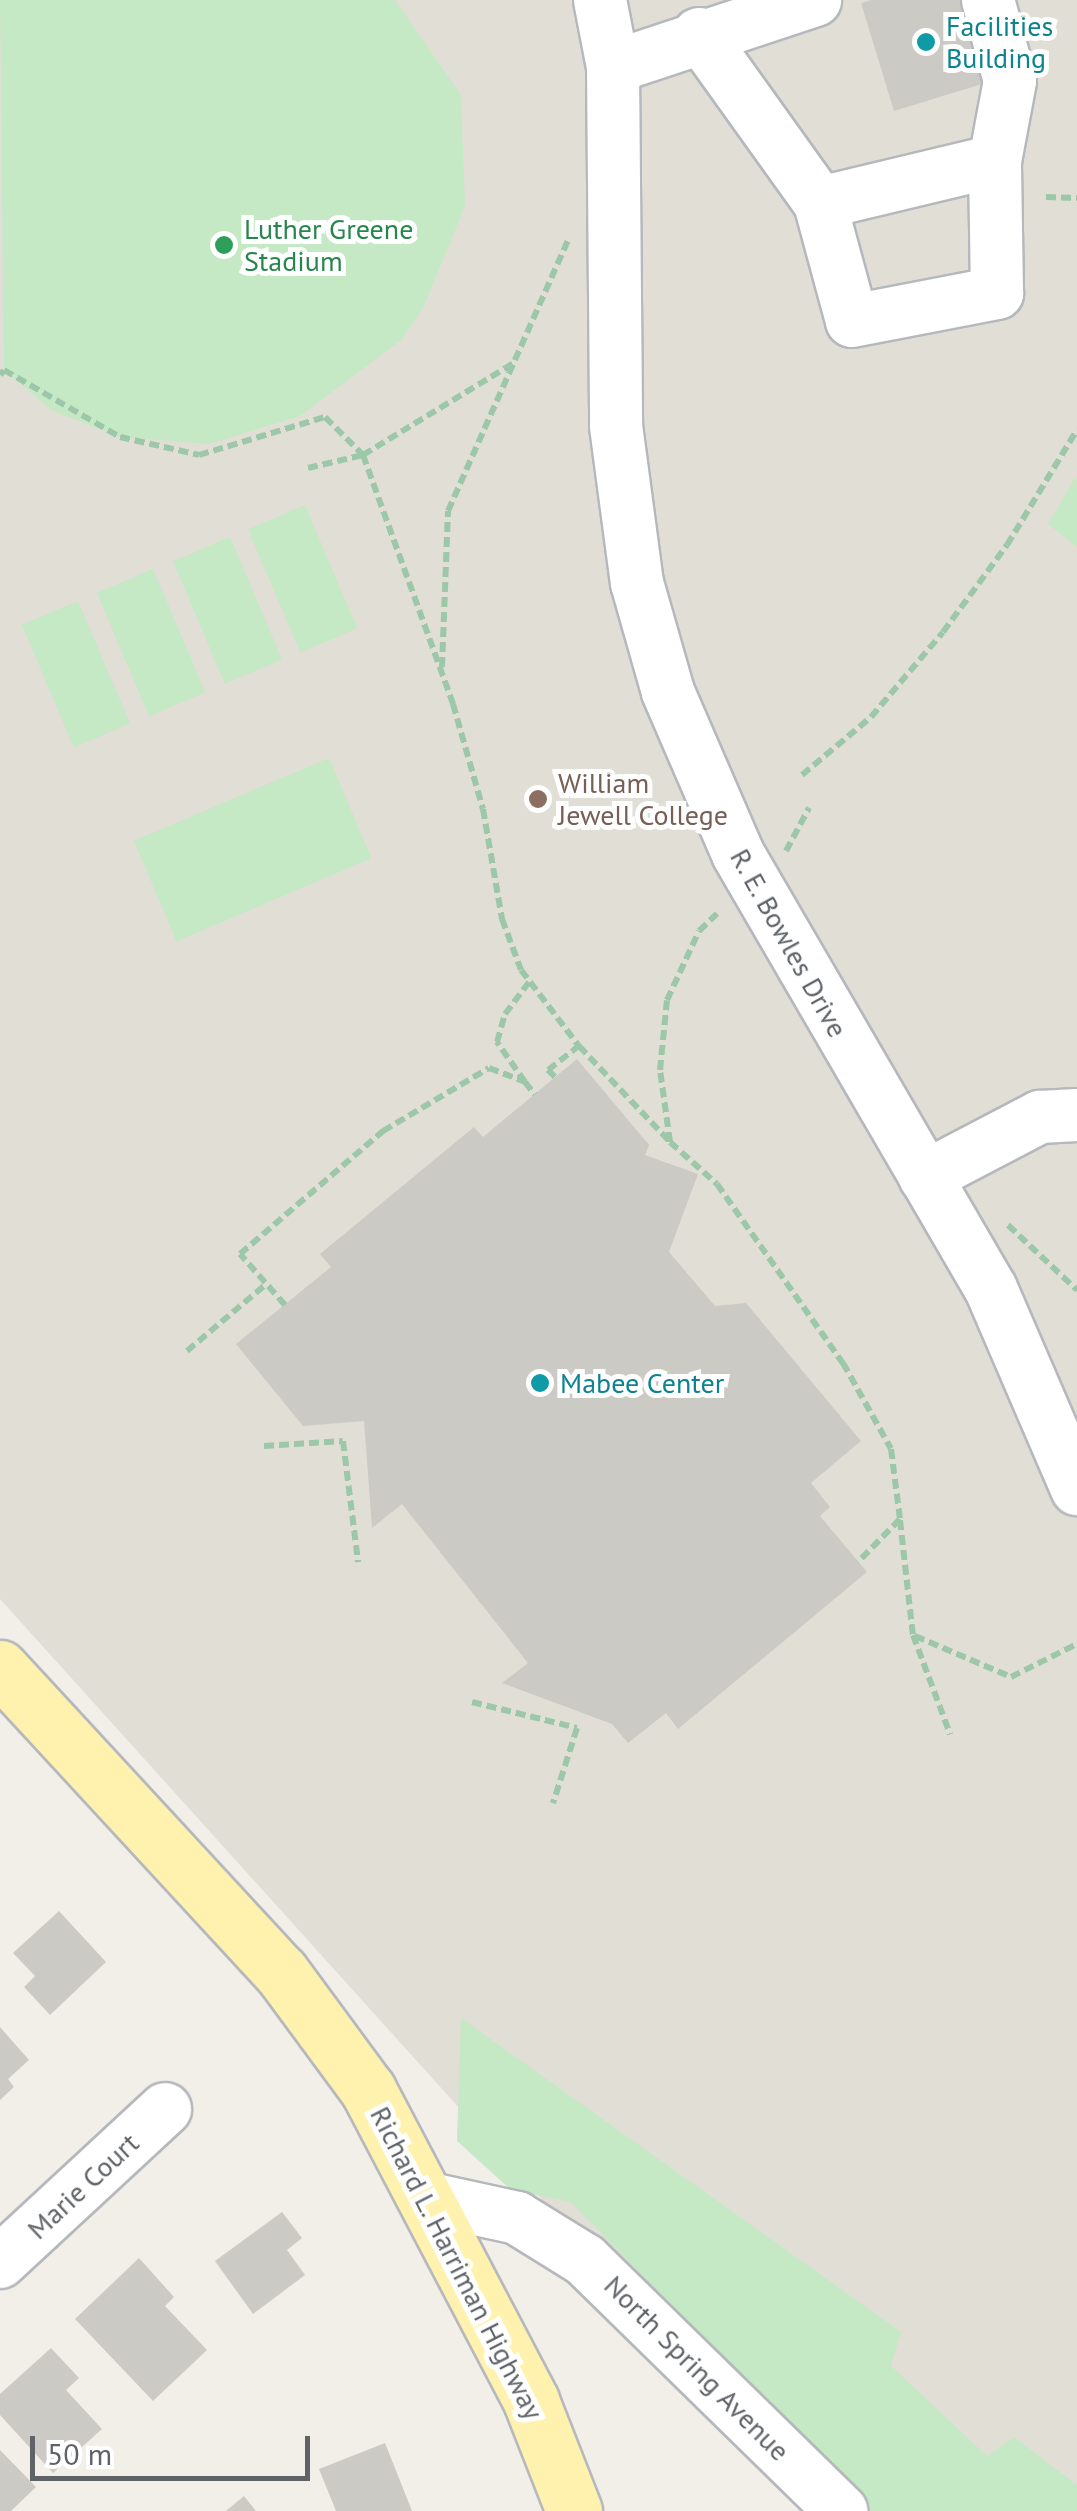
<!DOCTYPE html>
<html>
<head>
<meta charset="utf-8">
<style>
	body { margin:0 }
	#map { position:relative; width:1077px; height:2511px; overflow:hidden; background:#f1efe8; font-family:"PT Sans",sans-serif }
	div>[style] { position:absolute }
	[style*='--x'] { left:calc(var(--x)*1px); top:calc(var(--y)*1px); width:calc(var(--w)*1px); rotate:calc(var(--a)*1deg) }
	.education>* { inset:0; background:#e1ded6 }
	.green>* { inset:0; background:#c5e8c5; transform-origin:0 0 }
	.building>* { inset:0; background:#cccac5 }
	.path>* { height:6px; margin-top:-3px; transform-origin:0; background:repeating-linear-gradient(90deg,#9cc7a9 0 10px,transparent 0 15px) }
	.roads { filter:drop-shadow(2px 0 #b5b8bc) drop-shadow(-2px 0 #b5b8bc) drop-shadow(0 2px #b5b8bc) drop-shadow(0 -2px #b5b8bc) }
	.minor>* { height:52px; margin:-26px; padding:0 26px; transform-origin:26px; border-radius:26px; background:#fff }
	.major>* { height:55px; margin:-27.5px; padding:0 27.5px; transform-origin:27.5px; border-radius:27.5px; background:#fff2af }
	.dots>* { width:28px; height:28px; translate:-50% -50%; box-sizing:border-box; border:5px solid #fff; border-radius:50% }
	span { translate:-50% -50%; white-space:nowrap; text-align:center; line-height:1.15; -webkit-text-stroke:10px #fff; paint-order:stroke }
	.culture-label { font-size:28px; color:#0d838f }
	.left { translate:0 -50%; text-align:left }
	.leisure-label { font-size:28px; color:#27864d }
	.education-label { font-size:28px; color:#785e54 }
	.street-label { font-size:28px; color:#5f6368 }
	.scale { position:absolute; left:30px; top:2436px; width:280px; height:45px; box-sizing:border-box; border:5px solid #5f6368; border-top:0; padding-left:12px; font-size:30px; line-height:35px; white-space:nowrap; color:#5f6368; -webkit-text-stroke:8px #fff; paint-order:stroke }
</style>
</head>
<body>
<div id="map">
	<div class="education">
		<i style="clip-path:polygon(0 0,1077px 0,1077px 2511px,842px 2511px,627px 2294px,0 1599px)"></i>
	</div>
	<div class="green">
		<i style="clip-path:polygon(0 0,395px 0,461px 95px,465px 206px,423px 308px,401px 340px,300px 416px,210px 444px,120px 437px,53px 411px,4px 370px)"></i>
		<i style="clip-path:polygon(1077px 475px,1077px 547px,1048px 524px)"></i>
		<i style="left:305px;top:505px;width:134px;height:62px;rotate:67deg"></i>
		<i style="left:230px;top:537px;width:133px;height:62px;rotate:67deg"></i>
		<i style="left:153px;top:569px;width:134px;height:61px;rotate:67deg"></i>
		<i style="left:78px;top:601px;width:133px;height:61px;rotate:67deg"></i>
		<i style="left:329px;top:758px;width:109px;height:212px;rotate:67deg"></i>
		<i style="clip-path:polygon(461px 2018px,901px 2332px,891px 2366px,987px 2456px,1014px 2437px,1077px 2485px,1077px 2511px,871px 2511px,571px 2202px,511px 2190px,457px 2141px)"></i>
	</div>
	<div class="building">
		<i style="clip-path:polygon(872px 0,967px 0,992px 81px,894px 111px,861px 3px)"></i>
		<i style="clip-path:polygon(577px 1059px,649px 1145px,645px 1155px,698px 1174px,669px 1252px,715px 1306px,746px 1303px,861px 1441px,811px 1483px,830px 1507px,820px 1516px,867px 1572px,678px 1729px,666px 1713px,628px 1743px,612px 1724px,502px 1683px,528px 1663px,402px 1504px,372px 1528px,364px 1421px,303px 1426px,236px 1344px,331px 1267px,320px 1254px,474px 1127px,483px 1137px)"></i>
		<i style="clip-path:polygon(59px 1911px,106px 1962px,50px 2015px,24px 1987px,35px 1976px,13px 1953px)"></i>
		<i style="clip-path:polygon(0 2027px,29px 2060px,8px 2079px,14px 2087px,0 2100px)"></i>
		<i style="clip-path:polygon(282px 2212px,302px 2238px,287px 2250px,305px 2275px,253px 2314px,215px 2261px)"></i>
		<i style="clip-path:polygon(139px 2258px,174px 2297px,165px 2306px,207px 2350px,153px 2401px,75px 2319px)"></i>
		<i style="clip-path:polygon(51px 2348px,79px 2378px,66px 2390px,102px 2429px,53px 2473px,0 2415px,0 2394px)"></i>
		<i style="clip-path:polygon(385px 2443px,412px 2511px,336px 2511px,319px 2469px)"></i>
		<i style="clip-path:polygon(0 2450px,36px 2487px,11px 2511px,0 2511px)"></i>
		<i style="clip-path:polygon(244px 2496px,256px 2511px,226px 2511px)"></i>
	</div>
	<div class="path">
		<i style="--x:1046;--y:197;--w:31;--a:2"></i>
		<i style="--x:0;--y:375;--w:6;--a:-51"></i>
		<i style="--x:4;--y:370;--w:134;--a:30"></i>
		<i style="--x:120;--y:437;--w:81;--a:12.8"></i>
		<i style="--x:199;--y:455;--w:132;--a:-16.8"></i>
		<i style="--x:325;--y:417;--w:54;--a:45"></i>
		<i style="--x:363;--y:455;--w:265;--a:70.1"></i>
		<i style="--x:453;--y:704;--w:109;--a:74.1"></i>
		<i style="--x:483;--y:809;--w:112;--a:80.2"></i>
		<i style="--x:502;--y:919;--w:54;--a:69.6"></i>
		<i style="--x:521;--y:970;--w:96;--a:52.7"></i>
		<i style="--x:579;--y:1046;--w:132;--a:46.5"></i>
		<i style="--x:670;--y:1142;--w:73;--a:-97.9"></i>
		<i style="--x:660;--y:1070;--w:70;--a:-84.3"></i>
		<i style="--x:667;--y:1000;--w:76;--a:-65.1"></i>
		<i style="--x:699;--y:931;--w:30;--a:-44"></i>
		<i style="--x:308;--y:468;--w:57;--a:-13.3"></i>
		<i style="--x:363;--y:455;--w:177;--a:-31.4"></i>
		<i style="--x:442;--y:667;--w:156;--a:-87.8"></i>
		<i style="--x:448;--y:511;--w:296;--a:-66.1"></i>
		<i style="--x:802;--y:775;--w:90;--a:-40"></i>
		<i style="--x:871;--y:717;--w:111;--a:-49.7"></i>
		<i style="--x:943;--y:632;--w:108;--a:-53.7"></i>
		<i style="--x:1007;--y:545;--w:135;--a:-58.7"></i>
		<i style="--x:786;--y:851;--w:49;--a:-61.9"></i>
		<i style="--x:555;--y:1077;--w:10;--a:-135"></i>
		<i style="--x:548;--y:1070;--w:39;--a:-38"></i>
		<i style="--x:525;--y:1082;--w:49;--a:-125"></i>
		<i style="--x:497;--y:1042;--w:29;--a:-74"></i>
		<i style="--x:505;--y:1014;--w:41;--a:-52.9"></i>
		<i style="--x:670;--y:1142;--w:63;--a:41.8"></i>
		<i style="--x:717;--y:1184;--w:219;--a:54.9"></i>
		<i style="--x:843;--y:1363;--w:98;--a:60.8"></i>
		<i style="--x:891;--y:1449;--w:71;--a:82.7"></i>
		<i style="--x:900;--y:1519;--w:60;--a:134.3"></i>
		<i style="--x:1008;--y:1225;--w:95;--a:43.3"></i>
		<i style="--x:285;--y:1305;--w:68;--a:-131.4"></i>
		<i style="--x:240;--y:1254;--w:189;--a:-40.7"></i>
		<i style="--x:383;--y:1131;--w:123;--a:-30.7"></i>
		<i style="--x:489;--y:1068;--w:39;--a:21"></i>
		<i style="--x:525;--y:1082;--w:16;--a:52"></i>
		<i style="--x:187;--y:1351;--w:102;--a:-40.2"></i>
		<i style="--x:264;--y:1446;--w:79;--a:-3.6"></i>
		<i style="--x:343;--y:1441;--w:122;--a:82.9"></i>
		<i style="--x:900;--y:1520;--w:116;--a:83.6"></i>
		<i style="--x:913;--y:1635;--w:106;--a:69.5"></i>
		<i style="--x:915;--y:1636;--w:104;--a:23.1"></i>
		<i style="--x:1011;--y:1677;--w:74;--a:-26.6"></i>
		<i style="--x:472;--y:1702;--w:108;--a:13.9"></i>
		<i style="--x:577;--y:1728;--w:79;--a:107.7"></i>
	</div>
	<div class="roads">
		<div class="minor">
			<i style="--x:600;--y:0;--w:68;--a:79"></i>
			<i style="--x:613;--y:67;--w:359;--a:89.5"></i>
			<i style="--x:616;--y:426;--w:158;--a:82.4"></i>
			<i style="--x:637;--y:583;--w:113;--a:74.1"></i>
			<i style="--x:668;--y:692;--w:176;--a:66.6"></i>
			<i style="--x:738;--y:854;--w:503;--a:59.82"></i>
			<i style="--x:991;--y:1289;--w:218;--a:66.7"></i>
			<i style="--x:699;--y:34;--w:208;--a:54.4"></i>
			<i style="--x:820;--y:203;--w:122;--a:74.8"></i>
			<i style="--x:852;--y:321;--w:148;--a:-10.9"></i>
			<i style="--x:997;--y:293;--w:132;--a:-90.9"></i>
			<i style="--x:995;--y:161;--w:81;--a:-79.4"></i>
			<i style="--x:1010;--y:81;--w:84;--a:-105.2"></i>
			<i style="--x:613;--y:67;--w:213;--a:-18.3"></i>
			<i style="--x:820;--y:203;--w:180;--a:-13.5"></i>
			<i style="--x:925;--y:1177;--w:130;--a:-27.6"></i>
			<i style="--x:1040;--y:1117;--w:37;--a:-3"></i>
			<i style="--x:430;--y:2199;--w:89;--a:12.3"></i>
			<i style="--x:517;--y:2218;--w:80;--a:31.7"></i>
			<i style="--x:585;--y:2260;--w:359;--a:44.4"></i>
			<i style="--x:0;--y:2262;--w:225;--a:-42.8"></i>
		</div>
		<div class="major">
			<i style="--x:0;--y:1668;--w:414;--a:47.3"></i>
			<i style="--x:281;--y:1972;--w:147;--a:53.6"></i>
			<i style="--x:368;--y:2090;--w:351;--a:62.3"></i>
			<i style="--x:531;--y:2401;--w:118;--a:68.6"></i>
		</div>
	</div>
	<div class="dots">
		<i style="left:926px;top:42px;background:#0f9aa8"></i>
		<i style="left:224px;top:245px;background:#2e9e5b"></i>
		<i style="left:538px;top:799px;background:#8d6e63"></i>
		<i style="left:540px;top:1383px;background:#0f9aa8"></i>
	</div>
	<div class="culture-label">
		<span class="left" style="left:946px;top:42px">Facilities<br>Building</span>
		<span class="left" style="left:560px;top:1383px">Mabee Center</span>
	</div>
	<div class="leisure-label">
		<span class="left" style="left:244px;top:245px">Luther Greene<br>Stadium</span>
	</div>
	<div class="education-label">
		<span class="left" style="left:558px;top:799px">William<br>Jewell College</span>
	</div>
	<div class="street-label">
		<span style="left:789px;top:943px;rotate:61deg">R. E. Bowles Drive</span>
		<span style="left:83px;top:2186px;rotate:-43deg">Marie Court</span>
		<span style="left:457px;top:2263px;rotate:63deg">Richard L. Harriman Highway</span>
		<span style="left:697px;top:2368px;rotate:45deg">North Spring Avenue</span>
	</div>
	<div class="scale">50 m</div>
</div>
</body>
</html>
